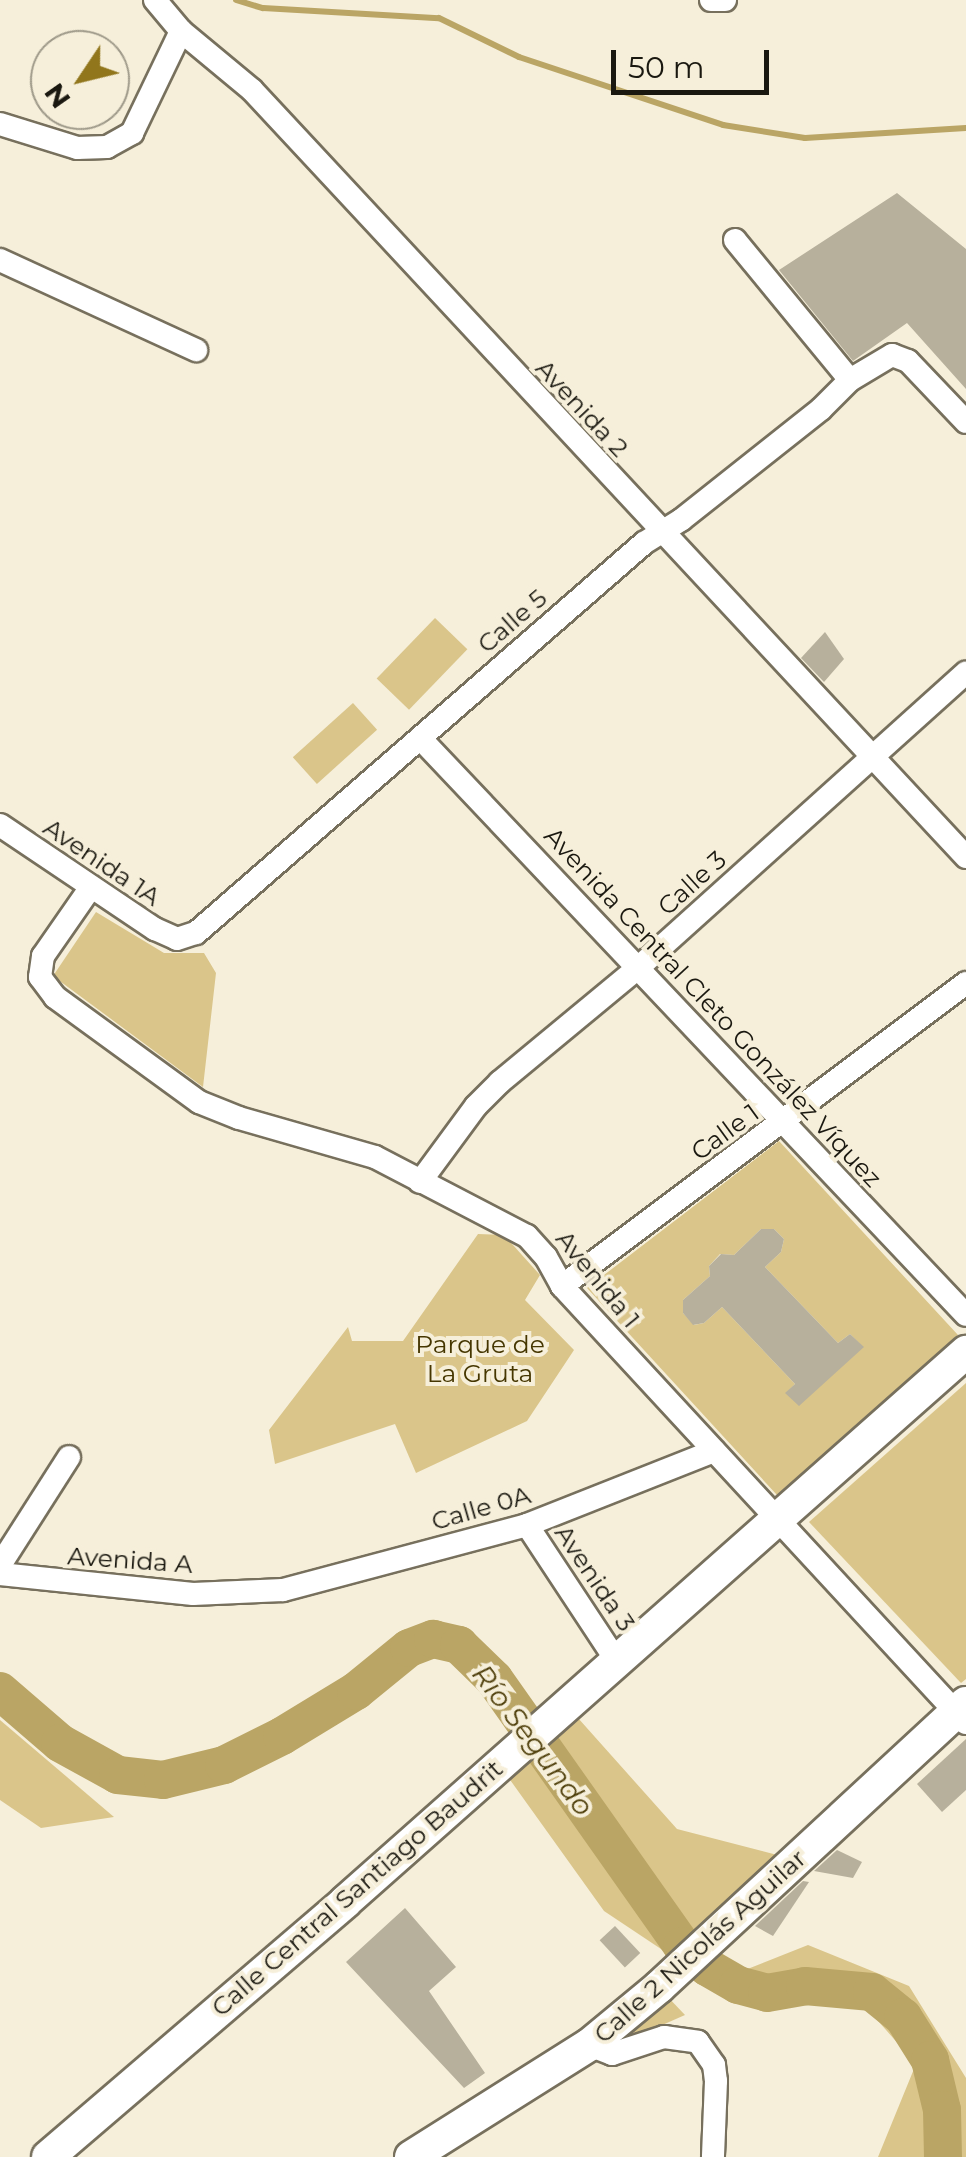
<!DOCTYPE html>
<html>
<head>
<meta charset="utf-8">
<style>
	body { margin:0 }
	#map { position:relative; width:966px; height:2157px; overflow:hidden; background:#f6efda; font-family:Montserrat,sans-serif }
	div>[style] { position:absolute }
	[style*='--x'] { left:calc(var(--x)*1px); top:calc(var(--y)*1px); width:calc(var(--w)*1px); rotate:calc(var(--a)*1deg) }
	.green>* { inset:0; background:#dac58a; transform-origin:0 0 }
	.stream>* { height:6px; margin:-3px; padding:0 3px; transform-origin:3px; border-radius:3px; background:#baa565 }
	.river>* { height:38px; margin:-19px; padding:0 19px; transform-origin:19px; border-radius:19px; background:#baa565 }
	.building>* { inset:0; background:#b7b09c; transform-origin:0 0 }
	.roads { filter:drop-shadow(2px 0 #77705d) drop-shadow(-2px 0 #77705d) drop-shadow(0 2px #77705d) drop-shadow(0 -2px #77705d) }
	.minor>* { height:22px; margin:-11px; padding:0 11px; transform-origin:11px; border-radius:11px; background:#fff }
	.secondary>* { height:32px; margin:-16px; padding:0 16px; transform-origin:16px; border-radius:16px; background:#fff }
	span { translate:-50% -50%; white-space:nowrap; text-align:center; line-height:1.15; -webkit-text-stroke:8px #f6efda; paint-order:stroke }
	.street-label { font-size:25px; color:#1a1810 }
	.park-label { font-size:25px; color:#453600 }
	.water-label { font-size:28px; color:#4f3f0b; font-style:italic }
	.north { position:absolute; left:30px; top:30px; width:100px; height:100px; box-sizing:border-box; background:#f6efda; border:2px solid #9e9989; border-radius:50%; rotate:235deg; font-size:28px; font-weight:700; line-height:40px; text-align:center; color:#1a1810 }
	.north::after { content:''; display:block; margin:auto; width:35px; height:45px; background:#91761c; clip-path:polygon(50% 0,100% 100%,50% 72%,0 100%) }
	.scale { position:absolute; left:611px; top:50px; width:158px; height:45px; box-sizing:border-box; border:5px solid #1a1810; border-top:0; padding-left:12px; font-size:30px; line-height:35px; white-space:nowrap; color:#1a1810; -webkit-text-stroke:8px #f6efda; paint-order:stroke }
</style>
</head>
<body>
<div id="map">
	<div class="green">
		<i style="left:435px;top:618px;width:45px;height:84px;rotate:44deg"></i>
		<i style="left:353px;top:703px;width:36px;height:81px;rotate:48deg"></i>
		<i style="clip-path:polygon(96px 912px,164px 953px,204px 953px,216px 973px,203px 1087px,53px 976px)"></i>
		<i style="clip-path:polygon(evenodd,779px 1141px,958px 1335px,777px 1495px,587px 1288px,779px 1141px,761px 1229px,774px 1229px,784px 1239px,781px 1252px,765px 1267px,838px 1343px,850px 1334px,863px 1347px,786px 1393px,795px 1384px,722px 1307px,704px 1323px,694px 1325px,683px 1313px,683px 1300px,710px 1276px,709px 1266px,720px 1254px,734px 1255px,761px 1229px)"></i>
		<i style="clip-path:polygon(478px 1234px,504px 1235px,540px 1275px,525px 1300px,574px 1350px,527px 1421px,416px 1473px,395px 1424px,275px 1464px,269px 1430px,348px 1327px,352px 1341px,403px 1341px)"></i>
		<i style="clip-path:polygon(966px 1383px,966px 1679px,961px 1683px,809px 1522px)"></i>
		<i style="clip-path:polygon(578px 1718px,677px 1829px,785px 1857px,670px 1955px,604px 1911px,508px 1777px)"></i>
		<i style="clip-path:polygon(0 1720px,114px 1817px,41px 1828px,0 1800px)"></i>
		<i style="clip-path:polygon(808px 1945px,909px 1986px,966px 2078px,966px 2157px,878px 2157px,916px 2064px,849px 1988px,740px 1972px)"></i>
		<i style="clip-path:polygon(665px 1994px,685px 2015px,635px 2037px,621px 2035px)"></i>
	</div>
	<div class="stream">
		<i style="--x:236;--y:0;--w:28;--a:17"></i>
		<i style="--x:263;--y:8;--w:176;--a:3.3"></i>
		<i style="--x:439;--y:18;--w:89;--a:26"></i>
		<i style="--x:519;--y:57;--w:215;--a:18.4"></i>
		<i style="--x:723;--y:125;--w:83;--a:9"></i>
		<i style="--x:805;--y:138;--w:161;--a:-3.6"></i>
	</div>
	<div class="river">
		<i style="--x:0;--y:1691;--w:79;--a:40.9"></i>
		<i style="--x:60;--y:1743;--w:66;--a:28.9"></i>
		<i style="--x:118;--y:1775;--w:45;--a:6.3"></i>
		<i style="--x:163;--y:1780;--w:63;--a:-13.8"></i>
		<i style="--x:224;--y:1765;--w:65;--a:-26.6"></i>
		<i style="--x:282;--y:1736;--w:87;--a:-31.3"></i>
		<i style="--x:356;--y:1691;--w:68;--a:-39.1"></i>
		<i style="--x:409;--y:1648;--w:26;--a:-21"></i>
		<i style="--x:433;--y:1639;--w:27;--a:13"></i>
		<i style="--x:459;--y:1645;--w:49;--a:44.2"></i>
		<i style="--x:494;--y:1679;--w:327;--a:54.8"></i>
		<i style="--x:682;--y:1946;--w:33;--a:40"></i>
		<i style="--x:707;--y:1967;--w:36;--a:30"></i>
		<i style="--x:738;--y:1985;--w:30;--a:15"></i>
		<i style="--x:767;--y:1993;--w:39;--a:-10"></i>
		<i style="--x:805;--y:1986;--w:67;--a:5.1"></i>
		<i style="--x:872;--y:1992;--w:40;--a:39"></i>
		<i style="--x:903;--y:2017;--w:51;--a:57.9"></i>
		<i style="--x:930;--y:2060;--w:51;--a:76.5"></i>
		<i style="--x:942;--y:2110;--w:47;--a:88.8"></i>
	</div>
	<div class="building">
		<i style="clip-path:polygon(897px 193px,966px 249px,966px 389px,907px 323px,853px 361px,779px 270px)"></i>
		<i style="clip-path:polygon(825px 632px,844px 659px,824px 682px,801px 658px)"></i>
		<i style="clip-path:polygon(761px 1229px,774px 1229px,784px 1239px,781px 1252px,765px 1267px,838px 1343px,850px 1334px,864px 1347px,799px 1406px,785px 1393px,795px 1384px,722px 1307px,704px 1323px,693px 1325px,683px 1313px,683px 1300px,710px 1276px,709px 1266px,721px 1254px,734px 1255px)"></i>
		<i style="clip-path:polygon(966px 1739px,966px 1790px,942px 1812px,917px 1784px)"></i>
		<i style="clip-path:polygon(837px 1850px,862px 1862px,853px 1878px,814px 1871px)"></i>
		<i style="clip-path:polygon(803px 1881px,809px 1882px,773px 1936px,755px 1926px)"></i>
		<i style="clip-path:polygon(405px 1908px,456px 1967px,429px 1991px,485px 2073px,464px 2088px,346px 1962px)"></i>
		<i style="left:615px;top:1926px;width:37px;height:21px;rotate:47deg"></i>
	</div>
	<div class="roads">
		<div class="minor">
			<i style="--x:155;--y:0;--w:40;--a:50"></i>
			<i style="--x:181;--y:31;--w:92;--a:39.7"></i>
			<i style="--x:252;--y:90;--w:1048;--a:47.05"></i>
			<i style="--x:711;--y:0;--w:14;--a:0"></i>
			<i style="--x:0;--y:124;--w:81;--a:17.3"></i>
			<i style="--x:77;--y:148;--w:30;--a:-2"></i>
			<i style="--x:107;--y:147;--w:29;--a:-29"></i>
			<i style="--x:132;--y:133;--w:113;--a:-64.3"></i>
			<i style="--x:735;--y:240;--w:181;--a:50.6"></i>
			<i style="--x:0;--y:260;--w:216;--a:24.7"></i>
			<i style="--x:420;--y:738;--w:794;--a:46.58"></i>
			<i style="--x:0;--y:825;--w:187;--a:33.9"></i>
			<i style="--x:155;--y:929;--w:24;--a:24"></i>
			<i style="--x:177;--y:939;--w:20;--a:-18"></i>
			<i style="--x:196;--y:933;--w:594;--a:-41.04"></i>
			<i style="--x:644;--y:543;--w:44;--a:-31.9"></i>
			<i style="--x:681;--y:520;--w:179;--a:-38.4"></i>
			<i style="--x:821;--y:409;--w:41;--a:-45"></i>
			<i style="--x:850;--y:380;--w:49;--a:-30.8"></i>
			<i style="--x:892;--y:355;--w:17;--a:21"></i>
			<i style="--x:908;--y:361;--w:84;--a:46.4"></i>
			<i style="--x:91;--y:887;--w:84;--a:124.8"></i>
			<i style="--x:43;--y:956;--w:21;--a:98"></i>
			<i style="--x:40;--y:977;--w:25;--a:53"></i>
			<i style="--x:55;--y:997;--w:178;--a:36.1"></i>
			<i style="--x:199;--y:1102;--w:43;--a:21.8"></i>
			<i style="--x:239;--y:1118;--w:141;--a:16"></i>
			<i style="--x:375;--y:1157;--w:171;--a:27.5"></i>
			<i style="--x:527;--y:1236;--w:28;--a:48"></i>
			<i style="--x:546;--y:1257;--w:33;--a:61"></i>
			<i style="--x:562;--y:1286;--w:595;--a:47.25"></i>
			<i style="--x:420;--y:1182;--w:94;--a:-53.6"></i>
			<i style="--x:476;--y:1106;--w:34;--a:-45"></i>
			<i style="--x:500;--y:1082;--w:180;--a:-39.6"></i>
			<i style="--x:639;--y:967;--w:440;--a:-42"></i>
			<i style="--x:562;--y:1286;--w:505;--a:-36.87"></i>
			<i style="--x:527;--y:1525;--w:162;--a:56.6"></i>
			<i style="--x:0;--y:1565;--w:128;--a:-57.4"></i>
			<i style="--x:0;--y:1574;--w:194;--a:5.9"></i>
			<i style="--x:193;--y:1594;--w:90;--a:-2.5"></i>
			<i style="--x:283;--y:1590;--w:253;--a:-14.9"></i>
			<i style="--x:527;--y:1525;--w:201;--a:-21.6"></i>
			<i style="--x:589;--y:2045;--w:25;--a:21"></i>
			<i style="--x:612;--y:2054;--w:55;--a:-18.1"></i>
			<i style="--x:664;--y:2037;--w:34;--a:8"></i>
			<i style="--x:698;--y:2042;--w:28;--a:55"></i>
			<i style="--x:714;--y:2065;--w:16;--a:83"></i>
			<i style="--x:716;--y:2081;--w:76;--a:92.3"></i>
		</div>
		<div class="secondary">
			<i style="--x:48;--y:2157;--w:391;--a:-40.6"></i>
			<i style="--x:345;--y:1902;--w:830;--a:-41.53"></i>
			<i style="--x:411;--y:2157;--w:210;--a:-32.2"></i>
			<i style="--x:589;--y:2045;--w:91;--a:-39.6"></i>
			<i style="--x:659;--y:1987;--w:418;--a:-42.8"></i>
		</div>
	</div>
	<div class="street-label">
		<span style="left:582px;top:408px;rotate:47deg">Avenida 2</span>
		<span style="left:512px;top:621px;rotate:-41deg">Calle 5</span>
		<span style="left:102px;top:862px;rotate:34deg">Avenida 1A</span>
		<span style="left:692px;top:883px;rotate:-42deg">Calle 3</span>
		<span style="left:713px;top:1007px;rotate:47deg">Avenida Central Cleto González Víquez</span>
		<span style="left:725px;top:1132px;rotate:-36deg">Calle 1</span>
		<span style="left:598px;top:1279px;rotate:51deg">Avenida 1</span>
		<span style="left:481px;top:1508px;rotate:-16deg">Calle 0A</span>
		<span style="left:130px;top:1560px;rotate:4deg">Avenida A</span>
		<span style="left:595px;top:1578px;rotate:56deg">Avenida 3</span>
		<span style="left:357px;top:1888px;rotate:-41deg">Calle Central Santiago Baudrit</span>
		<span style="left:700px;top:1946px;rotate:-42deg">Calle 2 Nicolás Aguilar</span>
	</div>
	<div class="park-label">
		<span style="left:480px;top:1359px">Parque de<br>La Gruta</span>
	</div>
	<div class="water-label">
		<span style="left:533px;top:1740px;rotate:53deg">Río Segundo</span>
	</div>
	<div class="north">N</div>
	<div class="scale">50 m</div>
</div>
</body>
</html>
